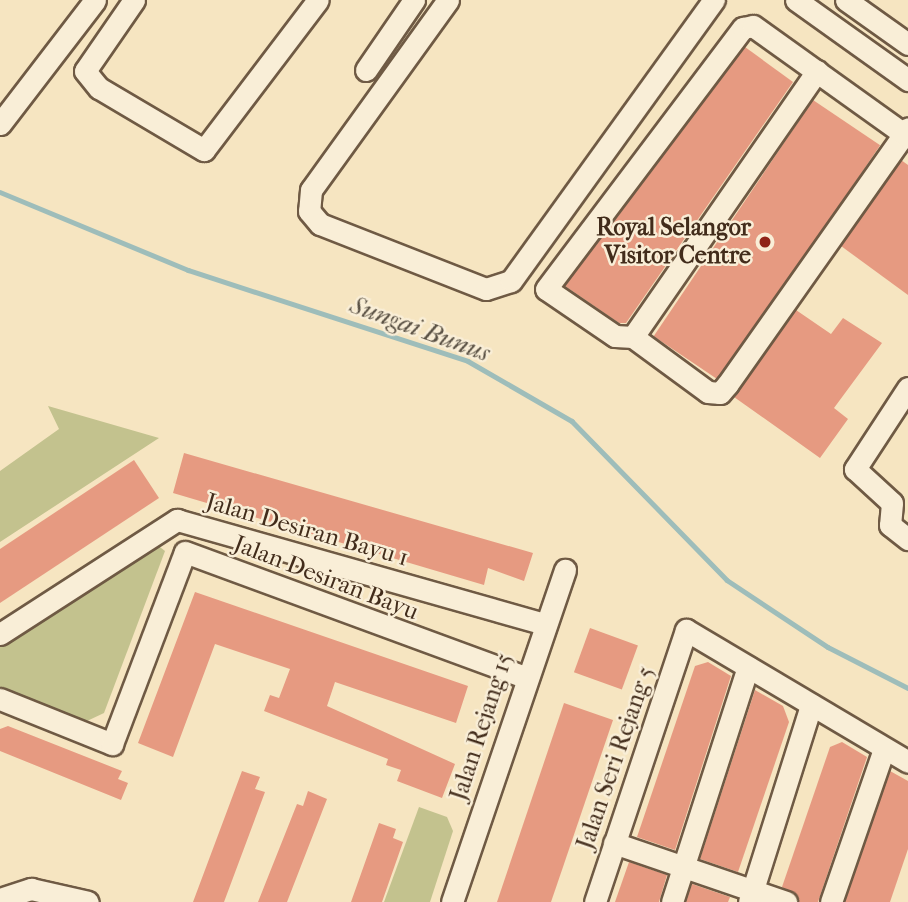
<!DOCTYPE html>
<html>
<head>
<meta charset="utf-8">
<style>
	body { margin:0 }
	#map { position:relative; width:908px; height:902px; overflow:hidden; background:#f6e5c1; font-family:"IM FELL French Canon",serif }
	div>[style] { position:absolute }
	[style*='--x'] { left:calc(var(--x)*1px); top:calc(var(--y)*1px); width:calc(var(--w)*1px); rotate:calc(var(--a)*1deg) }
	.green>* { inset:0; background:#c3c28e }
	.stream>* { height:4.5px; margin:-2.25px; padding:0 2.25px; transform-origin:2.25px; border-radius:2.25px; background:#9ebdba }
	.building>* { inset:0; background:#e69a81; transform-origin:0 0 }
	.roads { filter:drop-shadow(2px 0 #6f5a44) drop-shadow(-2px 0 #6f5a44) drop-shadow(0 2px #6f5a44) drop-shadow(0 -2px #6f5a44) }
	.minor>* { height:21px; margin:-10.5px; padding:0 10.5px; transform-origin:10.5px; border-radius:10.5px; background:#f9eed7 }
	.dots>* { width:19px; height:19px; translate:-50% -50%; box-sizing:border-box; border:4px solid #f9eed7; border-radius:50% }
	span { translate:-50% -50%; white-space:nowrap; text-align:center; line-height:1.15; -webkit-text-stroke:5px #f9eed7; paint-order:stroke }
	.poi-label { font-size:24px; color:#422c1b; font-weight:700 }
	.right { translate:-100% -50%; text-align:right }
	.street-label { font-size:24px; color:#422c1b }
	.water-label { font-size:26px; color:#595043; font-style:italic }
</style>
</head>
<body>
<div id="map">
	<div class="green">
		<i style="clip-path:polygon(48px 406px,159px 438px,0 542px,0 471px,59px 429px)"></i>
		<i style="clip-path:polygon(156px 544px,165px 551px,104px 713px,87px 721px,0 687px,0 646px)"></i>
		<i style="clip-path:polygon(419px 807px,447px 817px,453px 831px,430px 902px,384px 902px)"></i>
	</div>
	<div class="stream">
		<i style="--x:0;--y:192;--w:204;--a:22.5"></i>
		<i style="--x:188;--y:270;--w:294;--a:18"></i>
		<i style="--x:468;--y:361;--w:120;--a:30"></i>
		<i style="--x:572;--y:421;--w:222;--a:45.7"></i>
		<i style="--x:727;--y:580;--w:121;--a:33.6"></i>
		<i style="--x:828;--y:647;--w:90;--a:27.1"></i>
	</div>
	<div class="building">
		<i style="clip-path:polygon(745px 47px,793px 82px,626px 323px,619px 323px,565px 286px)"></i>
		<i style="left:813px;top:100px;width:81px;height:285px;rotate:34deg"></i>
		<i style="clip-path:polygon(901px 160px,908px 165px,908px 295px,841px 246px)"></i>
		<i style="clip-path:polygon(796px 310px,831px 334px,843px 318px,882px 343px,834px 408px,848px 419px,820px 458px,734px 397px)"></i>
		<i style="clip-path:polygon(184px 453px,533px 553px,524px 581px,488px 568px,484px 585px,173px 493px)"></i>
		<i style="clip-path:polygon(134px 460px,159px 498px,0 603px,0 549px)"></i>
		<i style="clip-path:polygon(195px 592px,468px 686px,456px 723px,335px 682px,327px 706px,455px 764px,442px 798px,397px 781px,401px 770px,386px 765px,388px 759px,264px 711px,270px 695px,279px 698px,290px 669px,215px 644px,173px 757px,138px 743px)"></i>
		<i style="left:590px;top:628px;width:51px;height:47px;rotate:20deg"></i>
		<i style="clip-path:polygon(708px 662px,731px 676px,675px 850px,637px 837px,695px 666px)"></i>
		<i style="clip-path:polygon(755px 690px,783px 706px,789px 722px,738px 872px,700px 859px)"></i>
		<i style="clip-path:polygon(564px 703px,613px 720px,564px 864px,551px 902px,497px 902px)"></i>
		<i style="clip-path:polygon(8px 726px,122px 771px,118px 779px,128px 783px,121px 800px,0 751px,0 729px)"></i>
		<i style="clip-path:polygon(842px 742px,867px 757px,818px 902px,799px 902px,782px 887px,830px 747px)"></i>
		<i style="clip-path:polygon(242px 771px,260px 777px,255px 789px,265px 792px,224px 902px,193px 902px)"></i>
		<i style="clip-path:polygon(890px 771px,908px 781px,908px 849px,890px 902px,845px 902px)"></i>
		<i style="clip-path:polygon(308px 791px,327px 799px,287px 902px,258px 902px,297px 804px,303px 806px)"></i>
		<i style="clip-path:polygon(379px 823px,396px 829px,393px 838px,403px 842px,382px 902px,351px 902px)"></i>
		<i style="clip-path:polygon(629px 862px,667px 875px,659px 902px,615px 902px)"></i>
		<i style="clip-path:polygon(692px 884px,730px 897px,728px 902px,686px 902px)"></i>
	</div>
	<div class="roads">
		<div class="minor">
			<i style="--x:134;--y:0;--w:86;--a:124.6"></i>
			<i style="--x:85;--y:71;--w:22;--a:51"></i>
			<i style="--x:99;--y:88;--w:122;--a:30.6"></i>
			<i style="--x:204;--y:150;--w:188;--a:-52.8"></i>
			<i style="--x:448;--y:0;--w:234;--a:125.8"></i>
			<i style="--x:311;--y:190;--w:21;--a:95"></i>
			<i style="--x:309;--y:211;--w:17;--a:50"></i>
			<i style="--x:320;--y:224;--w:178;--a:21.4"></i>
			<i style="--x:486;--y:289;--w:26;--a:-18"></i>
			<i style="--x:511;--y:281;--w:347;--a:-54.2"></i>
			<i style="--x:796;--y:0;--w:138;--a:35.5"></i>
			<i style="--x:846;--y:0;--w:76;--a:35.4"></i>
			<i style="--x:366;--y:70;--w:85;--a:-55.6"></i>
			<i style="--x:817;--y:71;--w:323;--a:124.7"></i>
			<i style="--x:633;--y:337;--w:93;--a:36.3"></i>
			<i style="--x:708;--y:392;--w:12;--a:5"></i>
			<i style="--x:720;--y:393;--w:11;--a:-49"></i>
			<i style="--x:727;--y:385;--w:314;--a:-54.8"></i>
			<i style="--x:0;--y:124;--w:156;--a:-52.5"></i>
			<i style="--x:633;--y:337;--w:18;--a:-177"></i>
			<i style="--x:615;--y:336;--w:83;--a:-145.7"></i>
			<i style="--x:546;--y:289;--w:327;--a:-53"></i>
			<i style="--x:743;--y:28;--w:10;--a:-11"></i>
			<i style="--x:753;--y:26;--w:191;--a:35.6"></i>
			<i style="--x:908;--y:388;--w:97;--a:123.2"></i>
			<i style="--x:855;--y:469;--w:50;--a:42.6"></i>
			<i style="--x:892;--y:503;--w:22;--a:95"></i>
			<i style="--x:890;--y:525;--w:23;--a:38"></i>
			<i style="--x:0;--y:634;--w:211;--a:-32.8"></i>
			<i style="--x:177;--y:520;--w:381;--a:15.8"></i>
			<i style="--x:0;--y:699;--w:121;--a:21.9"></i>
			<i style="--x:112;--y:744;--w:205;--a:-69.2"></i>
			<i style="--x:185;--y:552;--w:362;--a:20.2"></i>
			<i style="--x:614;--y:843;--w:182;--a:18.9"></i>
			<i style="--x:0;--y:899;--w:33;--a:-18"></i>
			<i style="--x:31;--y:889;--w:58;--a:12.8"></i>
			<i style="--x:452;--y:902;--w:351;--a:-71.2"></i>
			<i style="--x:595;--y:902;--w:287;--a:-71.5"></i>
			<i style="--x:686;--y:630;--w:258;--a:30.7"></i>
			<i style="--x:672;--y:902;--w:247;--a:-72.1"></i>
			<i style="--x:749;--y:902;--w:207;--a:-72.5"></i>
			<i style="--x:831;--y:902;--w:162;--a:-70.9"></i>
		</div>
	</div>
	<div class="dots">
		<i style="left:765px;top:242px;background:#8f2418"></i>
	</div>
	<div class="poi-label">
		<span class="right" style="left:751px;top:242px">Royal Selangor<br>Visitor Centre</span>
	</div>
	<div class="street-label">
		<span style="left:307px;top:530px;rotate:16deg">Jalan Desiran Bayu 1</span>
		<span style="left:326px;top:578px;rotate:21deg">Jalan Desiran Bayu</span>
		<span style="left:482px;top:727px;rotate:-72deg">Jalan Rejang 15</span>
		<span style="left:616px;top:758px;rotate:-71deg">Jalan Seri Rejang 5</span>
	</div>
	<div class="water-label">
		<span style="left:420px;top:329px;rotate:20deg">Sungai Bunus</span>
	</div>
</div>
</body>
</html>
